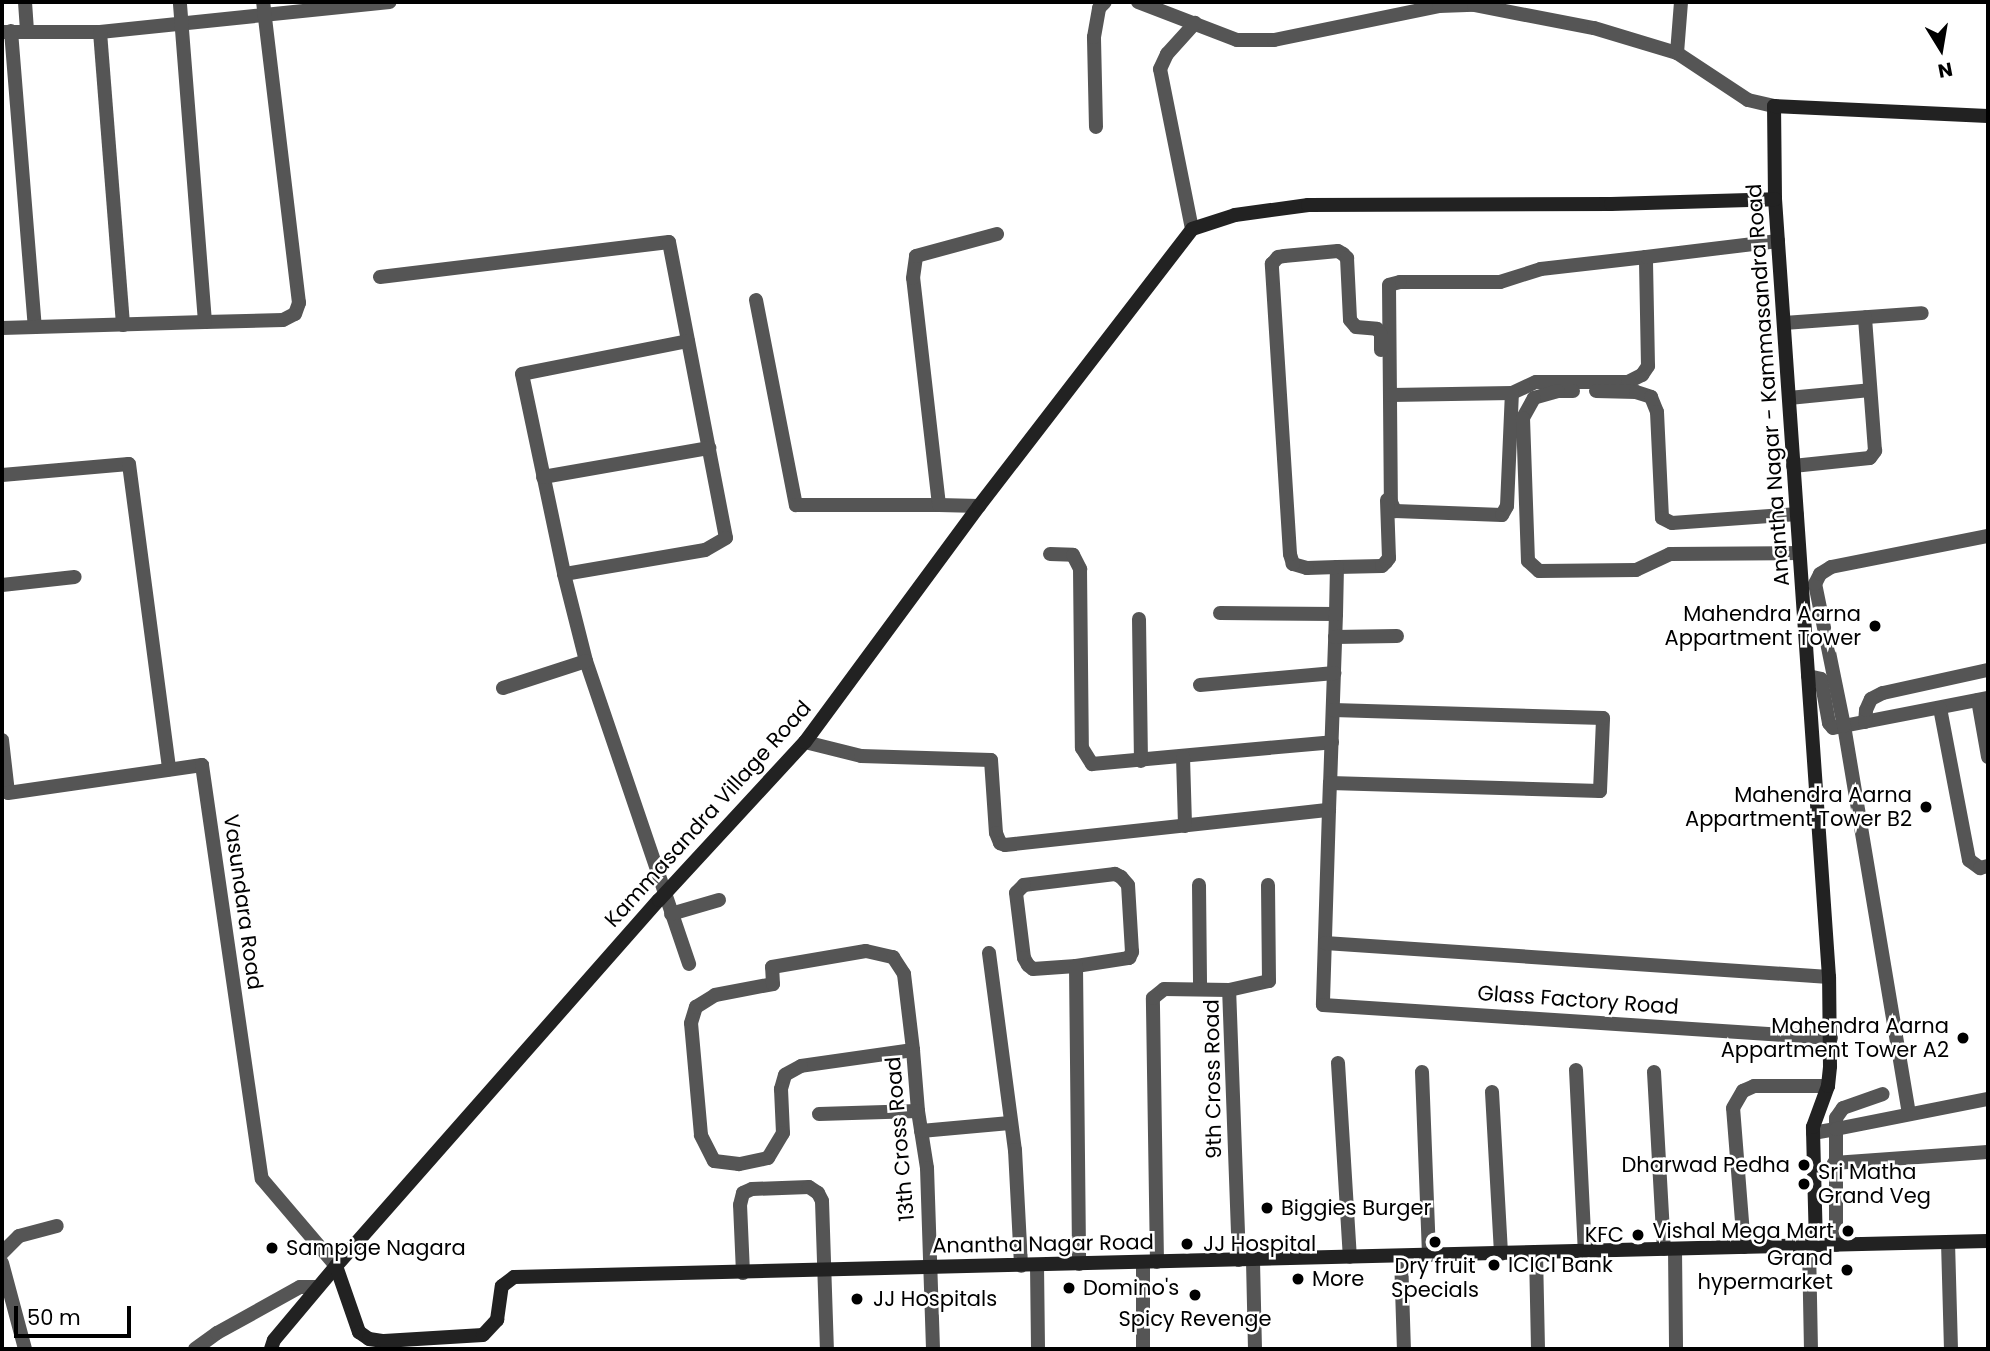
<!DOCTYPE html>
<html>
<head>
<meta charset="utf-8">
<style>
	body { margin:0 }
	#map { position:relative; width:1990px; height:1351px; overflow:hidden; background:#fff; font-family:Poppins,sans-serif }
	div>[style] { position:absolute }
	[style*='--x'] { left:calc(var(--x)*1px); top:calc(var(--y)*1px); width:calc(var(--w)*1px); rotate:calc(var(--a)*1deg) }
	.street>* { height:14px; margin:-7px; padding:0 7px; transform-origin:7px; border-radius:7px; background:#555 }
	.secondary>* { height:14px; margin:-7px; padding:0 7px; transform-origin:7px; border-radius:7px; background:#222 }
	.dots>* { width:19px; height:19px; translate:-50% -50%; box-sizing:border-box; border:4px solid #fff; border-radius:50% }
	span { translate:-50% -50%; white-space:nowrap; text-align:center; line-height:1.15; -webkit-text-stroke:5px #fff; paint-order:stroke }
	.street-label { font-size:21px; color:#000 }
	.poi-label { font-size:21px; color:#000 }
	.right { translate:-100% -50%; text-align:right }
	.left { translate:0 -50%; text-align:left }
	.frame { position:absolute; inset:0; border:4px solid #000; pointer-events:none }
	.north { position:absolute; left:1906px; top:14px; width:70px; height:70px; -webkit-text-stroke:5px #fff; paint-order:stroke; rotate:169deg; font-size:19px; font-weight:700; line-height:28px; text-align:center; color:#000 }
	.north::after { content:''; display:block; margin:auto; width:24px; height:32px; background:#000; clip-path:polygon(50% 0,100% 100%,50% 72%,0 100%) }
	.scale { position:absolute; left:14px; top:1306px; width:117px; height:32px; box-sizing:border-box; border:4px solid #000; border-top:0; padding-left:9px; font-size:21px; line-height:24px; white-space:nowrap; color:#000; -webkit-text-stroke:5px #fff; paint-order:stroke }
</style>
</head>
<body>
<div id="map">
	<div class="street">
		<i style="--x:25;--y:2;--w:28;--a:86"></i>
		<i style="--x:1138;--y:2;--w:106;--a:21"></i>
		<i style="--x:1237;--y:40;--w:37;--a:0"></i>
		<i style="--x:1274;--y:40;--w:168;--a:-11.6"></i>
		<i style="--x:1439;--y:6;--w:35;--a:-2"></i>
		<i style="--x:1474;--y:5;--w:122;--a:10.9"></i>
		<i style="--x:1594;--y:28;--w:87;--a:16.8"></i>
		<i style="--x:1677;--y:53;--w:85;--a:33.5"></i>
		<i style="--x:1748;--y:100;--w:27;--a:13"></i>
		<i style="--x:11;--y:31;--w:297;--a:85.4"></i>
		<i style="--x:2;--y:32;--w:98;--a:0"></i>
		<i style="--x:100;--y:32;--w:291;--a:-5.9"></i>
		<i style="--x:100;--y:32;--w:294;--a:85.5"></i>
		<i style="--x:1677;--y:53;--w:51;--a:-85.5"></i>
		<i style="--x:1096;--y:127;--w:90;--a:-91.3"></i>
		<i style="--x:1094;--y:37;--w:29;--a:-80"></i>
		<i style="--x:1099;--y:8;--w:8;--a:-45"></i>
		<i style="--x:1192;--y:229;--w:163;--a:-101.3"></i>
		<i style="--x:1160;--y:69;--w:17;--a:-65"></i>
		<i style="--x:1167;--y:54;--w:42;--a:-47.9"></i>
		<i style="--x:1646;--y:257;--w:106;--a:173.5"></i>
		<i style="--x:1541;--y:269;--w:43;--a:162.4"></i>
		<i style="--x:1500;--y:282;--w:100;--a:180"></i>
		<i style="--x:1400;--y:282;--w:11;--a:165"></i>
		<i style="--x:1389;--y:285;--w:217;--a:89.5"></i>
		<i style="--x:1391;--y:502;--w:10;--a:66"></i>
		<i style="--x:1395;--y:511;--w:107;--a:2.1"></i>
		<i style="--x:1502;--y:515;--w:10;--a:-61"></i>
		<i style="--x:1507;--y:506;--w:113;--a:-87.5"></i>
		<i style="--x:1512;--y:393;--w:26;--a:-25"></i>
		<i style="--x:1536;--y:382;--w:92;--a:0"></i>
		<i style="--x:1628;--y:382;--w:16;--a:-27"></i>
		<i style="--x:1642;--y:375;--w:11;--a:-56"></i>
		<i style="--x:1648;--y:366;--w:109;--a:-91.1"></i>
		<i style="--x:1646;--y:257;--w:133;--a:-6.9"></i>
		<i style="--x:380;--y:277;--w:291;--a:-6.9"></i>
		<i style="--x:669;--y:242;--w:301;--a:79.1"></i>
		<i style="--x:726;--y:538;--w:24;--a:150"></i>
		<i style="--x:705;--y:550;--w:143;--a:170.3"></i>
		<i style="--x:756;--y:300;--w:209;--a:79"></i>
		<i style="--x:796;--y:505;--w:143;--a:0"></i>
		<i style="--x:939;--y:505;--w:228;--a:-96.5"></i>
		<i style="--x:913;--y:278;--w:22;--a:-82"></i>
		<i style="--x:916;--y:256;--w:84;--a:-15.2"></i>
		<i style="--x:205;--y:322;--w:78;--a:-1.5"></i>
		<i style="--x:283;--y:320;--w:13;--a:-27"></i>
		<i style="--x:295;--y:314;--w:12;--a:-70"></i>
		<i style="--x:299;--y:303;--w:303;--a:-96.8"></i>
		<i style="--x:1784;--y:323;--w:138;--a:-4.1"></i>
		<i style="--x:2;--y:328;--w:203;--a:-1.7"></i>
		<i style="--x:205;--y:322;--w:321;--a:-94.5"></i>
		<i style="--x:688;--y:341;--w:169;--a:168.8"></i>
		<i style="--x:522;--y:374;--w:204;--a:78.1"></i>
		<i style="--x:564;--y:574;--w:90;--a:75.8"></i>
		<i style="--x:586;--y:661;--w:320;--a:71.2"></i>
		<i style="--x:1573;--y:391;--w:15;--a:180"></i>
		<i style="--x:1558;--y:391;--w:25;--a:164"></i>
		<i style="--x:1534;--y:398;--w:23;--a:119"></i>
		<i style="--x:1523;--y:418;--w:143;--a:88"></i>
		<i style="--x:1528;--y:561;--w:15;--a:42"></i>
		<i style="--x:1539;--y:571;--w:97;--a:-0.6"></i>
		<i style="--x:1636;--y:570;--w:38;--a:-25"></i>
		<i style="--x:1670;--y:554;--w:129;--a:-0.4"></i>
		<i style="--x:1596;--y:391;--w:40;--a:1.4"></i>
		<i style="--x:1636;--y:392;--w:16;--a:18"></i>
		<i style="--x:1651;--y:397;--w:16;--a:68"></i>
		<i style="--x:1657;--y:412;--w:106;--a:87.3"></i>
		<i style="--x:1662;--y:518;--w:11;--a:27"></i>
		<i style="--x:1672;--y:523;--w:125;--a:-4.1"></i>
		<i style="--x:1391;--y:395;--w:121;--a:-0.9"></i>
		<i style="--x:1789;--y:398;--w:81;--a:-5.6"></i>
		<i style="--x:1793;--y:466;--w:77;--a:-5.9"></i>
		<i style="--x:1870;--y:458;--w:9;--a:-54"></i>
		<i style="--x:1875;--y:451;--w:134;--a:-94.3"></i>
		<i style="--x:2;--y:475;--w:127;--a:-5"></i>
		<i style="--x:129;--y:464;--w:308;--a:82.5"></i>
		<i style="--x:543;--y:477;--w:169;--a:-9.9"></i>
		<i style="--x:939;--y:505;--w:40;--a:1.4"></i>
		<i style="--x:1050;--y:554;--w:23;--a:2"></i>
		<i style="--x:1073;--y:555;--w:16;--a:63"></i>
		<i style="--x:1080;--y:569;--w:179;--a:89.4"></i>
		<i style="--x:1082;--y:748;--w:19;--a:58"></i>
		<i style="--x:1092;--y:764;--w:241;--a:-5.2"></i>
		<i style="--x:1337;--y:567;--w:45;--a:-1.3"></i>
		<i style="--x:1382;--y:566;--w:6;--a:-45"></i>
		<i style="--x:1386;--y:562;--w:5;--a:-53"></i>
		<i style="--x:1389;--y:558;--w:58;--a:-92"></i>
		<i style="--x:2;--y:585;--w:73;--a:-6.3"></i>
		<i style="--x:1220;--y:613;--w:116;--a:0.5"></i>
		<i style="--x:1336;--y:614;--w:169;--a:92"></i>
		<i style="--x:1336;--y:614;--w:47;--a:-88.8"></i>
		<i style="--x:1337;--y:567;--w:30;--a:178"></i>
		<i style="--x:1307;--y:568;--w:15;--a:-164"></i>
		<i style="--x:1293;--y:564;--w:10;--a:-107"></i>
		<i style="--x:1290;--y:554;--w:291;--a:-93.6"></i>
		<i style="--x:1272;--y:264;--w:9;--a:-49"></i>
		<i style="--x:1278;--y:257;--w:6;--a:-9"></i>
		<i style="--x:1284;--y:256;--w:54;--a:-5.3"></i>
		<i style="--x:1338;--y:251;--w:6;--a:31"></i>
		<i style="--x:1343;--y:254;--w:6;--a:45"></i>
		<i style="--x:1347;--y:258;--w:62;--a:87.2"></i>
		<i style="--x:1350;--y:320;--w:9;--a:49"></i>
		<i style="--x:1356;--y:327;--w:21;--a:5"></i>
		<i style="--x:1377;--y:329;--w:6;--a:51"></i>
		<i style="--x:1381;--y:334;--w:16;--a:90"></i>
		<i style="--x:1139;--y:619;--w:142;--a:89.2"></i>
		<i style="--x:1335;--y:637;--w:62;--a:-0.9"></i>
		<i style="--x:1808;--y:676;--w:13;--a:13"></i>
		<i style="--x:1821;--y:679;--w:45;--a:79.7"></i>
		<i style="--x:1829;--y:723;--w:6;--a:51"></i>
		<i style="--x:1833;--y:728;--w:158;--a:-11"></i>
		<i style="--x:1200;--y:685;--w:135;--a:-5.1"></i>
		<i style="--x:503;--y:688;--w:87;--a:-18"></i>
		<i style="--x:1978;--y:700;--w:58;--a:80"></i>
		<i style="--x:1940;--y:708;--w:155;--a:79.2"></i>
		<i style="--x:1969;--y:860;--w:14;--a:36"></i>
		<i style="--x:1980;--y:868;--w:8;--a:-14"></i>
		<i style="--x:1865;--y:722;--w:12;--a:-85"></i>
		<i style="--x:1866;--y:710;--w:12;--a:-66"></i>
		<i style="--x:1871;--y:699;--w:13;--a:-27"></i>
		<i style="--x:1883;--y:693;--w:107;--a:-12.4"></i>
		<i style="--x:2;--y:740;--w:53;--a:83.5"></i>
		<i style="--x:8;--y:793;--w:196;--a:-8.2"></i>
		<i style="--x:202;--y:765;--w:418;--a:81.8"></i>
		<i style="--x:262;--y:1179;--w:114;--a:49.6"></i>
		<i style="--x:805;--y:742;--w:58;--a:14"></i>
		<i style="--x:861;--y:756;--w:130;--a:1.8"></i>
		<i style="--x:991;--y:760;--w:73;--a:86.1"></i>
		<i style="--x:996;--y:833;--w:11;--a:68"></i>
		<i style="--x:1000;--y:843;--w:5;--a:22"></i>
		<i style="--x:1005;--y:845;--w:326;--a:-6.2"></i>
		<i style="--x:1329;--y:810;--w:27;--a:-88"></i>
		<i style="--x:1330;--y:783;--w:270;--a:1.7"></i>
		<i style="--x:1600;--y:791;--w:73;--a:-87.6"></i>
		<i style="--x:1603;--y:718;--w:270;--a:-178.3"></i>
		<i style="--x:1183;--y:757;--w:69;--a:88.3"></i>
		<i style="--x:1329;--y:810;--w:195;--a:91.8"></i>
		<i style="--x:1323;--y:1005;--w:509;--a:3.72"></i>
		<i style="--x:1199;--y:885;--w:104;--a:89.4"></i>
		<i style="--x:671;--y:914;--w:50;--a:-16.3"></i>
		<i style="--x:1325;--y:943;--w:505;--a:3.86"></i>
		<i style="--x:989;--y:953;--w:199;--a:82.5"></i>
		<i style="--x:1015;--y:1150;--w:116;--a:87"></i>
		<i style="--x:1076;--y:966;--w:54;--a:-8.6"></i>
		<i style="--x:1129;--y:958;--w:7;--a:-63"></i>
		<i style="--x:1132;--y:952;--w:67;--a:-93.4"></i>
		<i style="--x:1128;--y:885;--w:11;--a:-131"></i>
		<i style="--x:1121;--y:877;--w:7;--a:-153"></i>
		<i style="--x:1115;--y:874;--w:92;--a:173.1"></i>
		<i style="--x:1024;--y:885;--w:11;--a:135"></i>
		<i style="--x:1016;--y:893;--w:65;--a:83"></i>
		<i style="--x:1024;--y:958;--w:8;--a:60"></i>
		<i style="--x:1028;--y:965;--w:6;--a:39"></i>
		<i style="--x:1033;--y:969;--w:43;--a:-4"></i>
		<i style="--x:1076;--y:966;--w:298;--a:89.4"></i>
		<i style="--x:913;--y:1050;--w:113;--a:171.9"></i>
		<i style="--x:801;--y:1066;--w:18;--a:151"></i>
		<i style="--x:785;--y:1075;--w:15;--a:106"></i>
		<i style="--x:781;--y:1089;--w:44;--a:87.4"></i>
		<i style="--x:783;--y:1133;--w:29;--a:121"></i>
		<i style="--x:768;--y:1158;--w:30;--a:168"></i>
		<i style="--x:739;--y:1164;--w:25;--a:-173"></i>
		<i style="--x:714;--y:1161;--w:29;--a:-117"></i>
		<i style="--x:701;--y:1135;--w:112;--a:-95.1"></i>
		<i style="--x:691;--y:1023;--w:17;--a:-73"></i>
		<i style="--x:696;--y:1007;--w:22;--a:-32"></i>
		<i style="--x:715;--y:995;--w:59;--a:-10.7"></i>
		<i style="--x:773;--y:984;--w:17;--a:-93"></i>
		<i style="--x:772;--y:967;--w:95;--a:-9.7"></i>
		<i style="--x:866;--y:951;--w:28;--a:13"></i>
		<i style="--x:893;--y:957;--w:20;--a:57"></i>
		<i style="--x:904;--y:974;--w:77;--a:83.2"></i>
		<i style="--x:913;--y:1050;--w:61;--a:85.3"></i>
		<i style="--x:918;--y:1111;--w:58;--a:81"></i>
		<i style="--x:927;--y:1168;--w:181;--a:88.1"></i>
		<i style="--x:1338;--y:1063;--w:194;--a:86.5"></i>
		<i style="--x:1576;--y:1070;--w:181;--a:87.2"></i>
		<i style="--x:1422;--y:1072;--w:183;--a:87.8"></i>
		<i style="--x:1654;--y:1072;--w:177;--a:86.8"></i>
		<i style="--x:1492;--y:1092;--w:162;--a:86.8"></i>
		<i style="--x:819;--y:1114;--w:99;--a:-1.7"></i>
		<i style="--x:1909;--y:1114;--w:393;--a:-99.5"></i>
		<i style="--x:1844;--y:726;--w:145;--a:-101.5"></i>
		<i style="--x:1815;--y:584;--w:11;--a:-63"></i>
		<i style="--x:1820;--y:574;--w:13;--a:-32"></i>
		<i style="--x:1831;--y:567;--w:160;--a:-11.2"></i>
		<i style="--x:921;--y:1131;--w:89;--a:-5.1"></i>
		<i style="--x:1813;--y:1133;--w:23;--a:-10"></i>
		<i style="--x:1836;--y:1129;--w:11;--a:-90"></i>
		<i style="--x:1836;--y:1118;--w:12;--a:-55"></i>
		<i style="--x:1843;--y:1108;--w:42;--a:-19.3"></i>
		<i style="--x:1834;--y:1163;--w:154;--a:-4.1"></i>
		<i style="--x:1948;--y:1242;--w:107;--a:88.4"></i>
		<i style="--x:1836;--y:1245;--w:116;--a:-90"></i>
		<i style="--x:1836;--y:1129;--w:155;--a:-11.2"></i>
		<i style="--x:1809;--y:1246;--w:103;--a:88.9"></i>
		<i style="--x:1744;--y:1247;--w:139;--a:-94.5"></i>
		<i style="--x:1733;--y:1108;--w:20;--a:-60"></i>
		<i style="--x:1743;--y:1091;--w:12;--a:-24"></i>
		<i style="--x:1754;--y:1086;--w:74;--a:0"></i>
		<i style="--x:1675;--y:1249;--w:100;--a:89.4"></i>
		<i style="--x:2;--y:1253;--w:24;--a:-45"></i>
		<i style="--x:19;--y:1236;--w:39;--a:-15"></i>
		<i style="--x:1536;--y:1253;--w:96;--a:88.8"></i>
		<i style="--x:1401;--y:1256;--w:93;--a:88.2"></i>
		<i style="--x:1239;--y:1260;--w:270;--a:-92.1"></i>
		<i style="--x:1229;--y:990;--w:41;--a:-12.7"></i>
		<i style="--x:1269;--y:981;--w:96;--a:-90.6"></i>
		<i style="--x:1253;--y:1261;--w:88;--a:88.7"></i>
		<i style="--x:1143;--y:1262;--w:87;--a:90"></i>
		<i style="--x:1157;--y:1262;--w:264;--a:-90.9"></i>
		<i style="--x:1153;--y:998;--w:14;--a:-39"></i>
		<i style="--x:1164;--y:989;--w:65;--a:0.9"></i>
		<i style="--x:2;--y:1263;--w:89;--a:75"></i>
		<i style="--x:1037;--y:1265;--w:84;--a:89.3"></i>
		<i style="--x:743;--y:1273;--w:68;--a:-92.5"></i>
		<i style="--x:740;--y:1205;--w:12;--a:-76"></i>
		<i style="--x:743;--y:1193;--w:10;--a:-24"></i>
		<i style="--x:752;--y:1189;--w:57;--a:-2"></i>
		<i style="--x:809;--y:1187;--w:11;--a:34"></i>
		<i style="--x:818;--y:1193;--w:9;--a:63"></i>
		<i style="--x:822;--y:1201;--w:148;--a:88.1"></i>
		<i style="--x:195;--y:1349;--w:27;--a:-36"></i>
		<i style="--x:217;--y:1333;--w:95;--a:-29"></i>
		<i style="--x:300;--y:1287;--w:17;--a:0"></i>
	</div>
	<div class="secondary">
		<i style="--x:1816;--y:1245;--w:118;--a:-91.5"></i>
		<i style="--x:1813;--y:1127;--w:44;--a:-69.9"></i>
		<i style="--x:1828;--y:1086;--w:20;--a:-84"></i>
		<i style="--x:1830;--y:1066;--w:89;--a:-90.6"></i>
		<i style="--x:1829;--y:977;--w:780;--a:-93.97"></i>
		<i style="--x:1775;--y:199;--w:93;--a:-90.6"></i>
		<i style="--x:1774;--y:106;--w:214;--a:2.7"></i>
		<i style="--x:336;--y:1266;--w:488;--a:-48.6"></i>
		<i style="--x:659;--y:900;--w:215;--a:-47.3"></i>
		<i style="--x:805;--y:742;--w:293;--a:-53.6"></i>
		<i style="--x:979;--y:506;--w:349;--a:-52.4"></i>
		<i style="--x:1192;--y:229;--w:45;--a:-18"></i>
		<i style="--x:1235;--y:215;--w:74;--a:-7.8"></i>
		<i style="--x:1308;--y:205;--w:303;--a:-0.2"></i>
		<i style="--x:1611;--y:204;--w:164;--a:-1.7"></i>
		<i style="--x:271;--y:1349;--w:9;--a:-72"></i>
		<i style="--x:274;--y:1340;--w:97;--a:-50"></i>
		<i style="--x:336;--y:1266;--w:70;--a:70.8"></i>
		<i style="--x:359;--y:1332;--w:12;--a:35"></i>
		<i style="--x:369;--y:1339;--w:15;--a:8"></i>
		<i style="--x:384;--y:1341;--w:99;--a:-3.5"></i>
		<i style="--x:483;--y:1335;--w:21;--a:-47"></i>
		<i style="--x:497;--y:1320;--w:34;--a:-82"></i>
		<i style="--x:502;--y:1286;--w:15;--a:-37"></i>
		<i style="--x:514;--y:1277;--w:1474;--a:-1.4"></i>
	</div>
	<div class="dots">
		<i style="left:1875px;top:626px;background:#000"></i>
		<i style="left:1926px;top:807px;background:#000"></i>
		<i style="left:1963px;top:1038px;background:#000"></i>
		<i style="left:1804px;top:1165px;background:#000"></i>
		<i style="left:1804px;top:1184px;background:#000"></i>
		<i style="left:1267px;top:1208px;background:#000"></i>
		<i style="left:1848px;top:1231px;background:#000"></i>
		<i style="left:1638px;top:1235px;background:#000"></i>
		<i style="left:1435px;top:1242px;background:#000"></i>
		<i style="left:1187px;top:1244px;background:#000"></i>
		<i style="left:272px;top:1248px;background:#000"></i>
		<i style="left:1494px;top:1265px;background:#000"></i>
		<i style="left:1847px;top:1270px;background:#000"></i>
		<i style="left:1298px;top:1279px;background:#000"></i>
		<i style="left:1069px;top:1288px;background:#000"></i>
		<i style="left:1195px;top:1295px;background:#000"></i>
		<i style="left:857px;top:1299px;background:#000"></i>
	</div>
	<div class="street-label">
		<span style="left:1768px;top:385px;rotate:-94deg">Anantha Nagar - Kammasandra Road</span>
		<span style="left:708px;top:814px;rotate:-48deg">Kammasandra Village Road</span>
		<span style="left:243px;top:902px;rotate:82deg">Vasundara Road</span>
		<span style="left:1578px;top:1000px;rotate:4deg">Glass Factory Road</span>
		<span style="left:1213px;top:1079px;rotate:-91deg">9th Cross Road</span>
		<span style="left:900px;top:1139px;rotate:-95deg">13th Cross Road</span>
		<span style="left:1043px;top:1244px;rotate:-1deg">Anantha Nagar Road</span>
	</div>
	<div class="poi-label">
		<span class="right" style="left:1861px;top:626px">Mahendra Aarna<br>Appartment Tower</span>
		<span class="right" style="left:1912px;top:807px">Mahendra Aarna<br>Appartment Tower B2</span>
		<span class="right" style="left:1949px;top:1038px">Mahendra Aarna<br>Appartment Tower A2</span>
		<span class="right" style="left:1790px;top:1165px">Dharwad Pedha</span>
		<span class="left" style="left:1818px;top:1184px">Sri Matha<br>Grand Veg</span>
		<span class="left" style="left:1281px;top:1208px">Biggies Burger</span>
		<span class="right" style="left:1834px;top:1231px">Vishal Mega Mart</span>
		<span class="right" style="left:1624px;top:1235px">KFC</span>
		<span class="left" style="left:1203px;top:1244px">JJ Hospital</span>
		<span class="left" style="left:286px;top:1248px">Sampige Nagara</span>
		<span class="right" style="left:1833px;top:1270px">Grand<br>hypermarket</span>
		<span class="left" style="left:1508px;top:1265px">ICICI Bank</span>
		<span style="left:1435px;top:1278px">Dry fruit<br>Specials</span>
		<span class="left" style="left:1312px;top:1279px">More</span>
		<span class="left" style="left:1083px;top:1288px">Domino's</span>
		<span class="left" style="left:873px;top:1299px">JJ Hospitals</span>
		<span style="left:1195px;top:1319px">Spicy Revenge</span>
	</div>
	<div class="frame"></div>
	<div class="north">N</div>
	<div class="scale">50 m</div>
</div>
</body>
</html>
